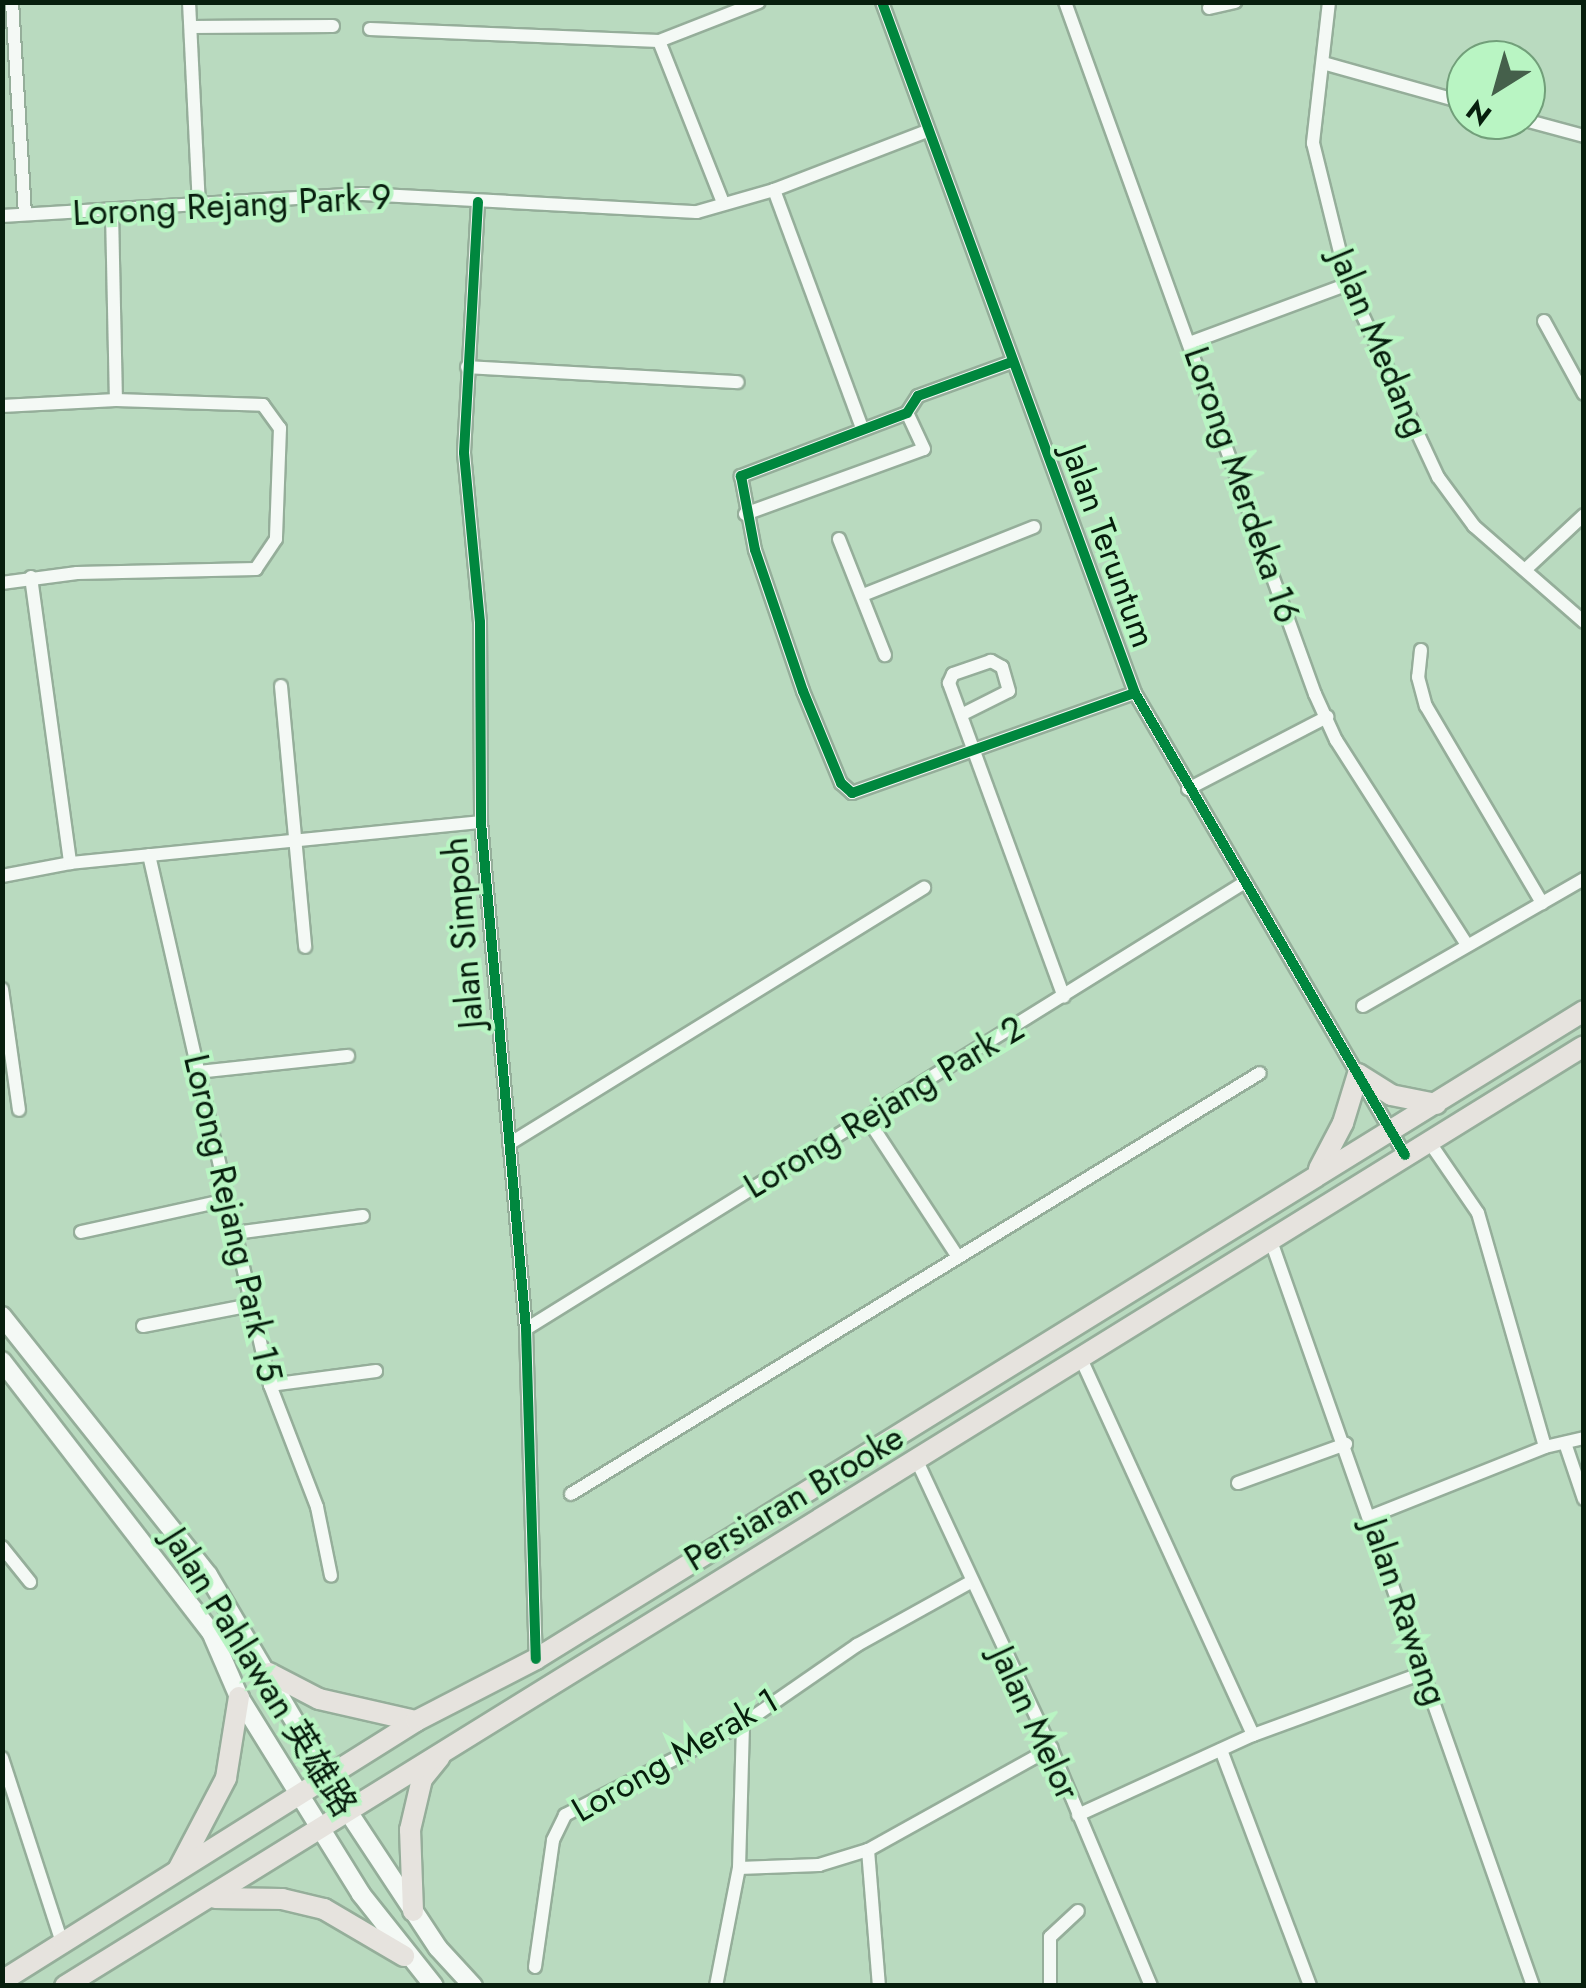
<!DOCTYPE html>
<html>
<head>
<meta charset="utf-8">
<style>
	body { margin:0 }
	#map { position:relative; width:1586px; height:1988px; overflow:hidden; background:#b9dabf; font-family:Jost,"Noto Sans SC",sans-serif }
	div>[style] { position:absolute }
	[style*='--x'] { left:calc(var(--x)*1px); top:calc(var(--y)*1px); width:calc(var(--w)*1px); rotate:calc(var(--a)*1deg) }
	.roads { filter:drop-shadow(2px 0 #95ae9a) drop-shadow(-2px 0 #95ae9a) drop-shadow(0 2px #95ae9a) drop-shadow(0 -2px #95ae9a) }
	.street>* { height:12px; margin:-6px; padding:0 6px; transform-origin:6px; border-radius:6px; background:#f4f9f5 }
	.secondary>* { height:18px; margin:-9px; padding:0 9px; transform-origin:9px; border-radius:9px; background:#f4f9f5 }
	.primary>* { height:20px; margin:-10px; padding:0 10px; transform-origin:10px; border-radius:10px; background:#e6e3de }
	.cycleway>* { height:10px; margin:-5px; padding:0 5px; transform-origin:5px; border-radius:5px; background:#00873e }
	span { translate:-50% -50%; white-space:nowrap; text-align:center; line-height:1.15; -webkit-text-stroke:8px #b9f5c3; paint-order:stroke }
	.street-label { font-size:35px; color:#071e0d }
	.frame { position:absolute; inset:0; border:5px solid #071e0d; pointer-events:none }
	.north { position:absolute; left:1446px; top:40px; width:100px; height:100px; box-sizing:border-box; background:#b9f5c3; border:2px solid #729f7a; border-radius:50%; rotate:217deg; font-size:28px; font-weight:700; line-height:40px; text-align:center; color:#071e0d }
	.north::after { content:''; display:block; margin:auto; width:35px; height:45px; background:#45604b; clip-path:polygon(50% 0,100% 100%,50% 72%,0 100%) }
</style>
</head>
<body>
<div id="map">
	<div class="roads">
		<div class="street">
			<i style="--x:12;--y:2;--w:211;--a:86.5"></i>
			<i style="--x:189;--y:2;--w:201;--a:87.2"></i>
			<i style="--x:882;--y:2;--w:736;--a:69.89"></i>
			<i style="--x:1135;--y:693;--w:535;--a:59.7"></i>
			<i style="--x:1065;--y:2;--w:736;--a:70.14"></i>
			<i style="--x:1315;--y:694;--w:51;--a:65.5"></i>
			<i style="--x:1336;--y:740;--w:243;--a:57.4"></i>
			<i style="--x:1329;--y:2;--w:142;--a:96.5"></i>
			<i style="--x:1313;--y:143;--w:145;--a:76.1"></i>
			<i style="--x:1348;--y:284;--w:213;--a:65"></i>
			<i style="--x:1438;--y:477;--w:61;--a:53.7"></i>
			<i style="--x:1474;--y:526;--w:146;--a:41.1"></i>
			<i style="--x:1209;--y:8;--w:27;--a:-13"></i>
			<i style="--x:191;--y:27;--w:142;--a:-0.4"></i>
			<i style="--x:370;--y:29;--w:289;--a:2.4"></i>
			<i style="--x:659;--y:41;--w:107;--a:-21.3"></i>
			<i style="--x:659;--y:41;--w:174;--a:68.4"></i>
			<i style="--x:1323;--y:63;--w:148;--a:15.6"></i>
			<i style="--x:1525;--y:120;--w:61;--a:15.2"></i>
			<i style="--x:774;--y:190;--w:254;--a:69.7"></i>
			<i style="--x:478;--y:202;--w:251;--a:93.2"></i>
			<i style="--x:464;--y:453;--w:170;--a:84.6"></i>
			<i style="--x:480;--y:622;--w:200;--a:89.7"></i>
			<i style="--x:481;--y:822;--w:509;--a:84.93"></i>
			<i style="--x:526;--y:1329;--w:330;--a:88.3"></i>
			<i style="--x:112;--y:212;--w:188;--a:88.8"></i>
			<i style="--x:2;--y:216;--w:361;--a:-3.5"></i>
			<i style="--x:362;--y:194;--w:335;--a:3.1"></i>
			<i style="--x:697;--y:212;--w:80;--a:-15.9"></i>
			<i style="--x:774;--y:190;--w:164;--a:-21.1"></i>
			<i style="--x:1544;--y:321;--w:83;--a:61.3"></i>
			<i style="--x:1192;--y:342;--w:166;--a:-20.4"></i>
			<i style="--x:1009;--y:363;--w:97;--a:160.1"></i>
			<i style="--x:918;--y:396;--w:20;--a:123"></i>
			<i style="--x:907;--y:413;--w:178;--a:159.2"></i>
			<i style="--x:741;--y:476;--w:75;--a:79.3"></i>
			<i style="--x:755;--y:550;--w:149;--a:71.2"></i>
			<i style="--x:803;--y:691;--w:100;--a:67.6"></i>
			<i style="--x:841;--y:783;--w:15;--a:42"></i>
			<i style="--x:852;--y:793;--w:300;--a:-19.5"></i>
			<i style="--x:467;--y:367;--w:271;--a:3.2"></i>
			<i style="--x:2;--y:406;--w:114;--a:-3"></i>
			<i style="--x:116;--y:400;--w:147;--a:1.9"></i>
			<i style="--x:263;--y:405;--w:29;--a:54"></i>
			<i style="--x:280;--y:428;--w:111;--a:92.1"></i>
			<i style="--x:276;--y:539;--w:36;--a:124"></i>
			<i style="--x:256;--y:569;--w:179;--a:178.7"></i>
			<i style="--x:77;--y:573;--w:76;--a:172.4"></i>
			<i style="--x:745;--y:514;--w:190;--a:-20"></i>
			<i style="--x:924;--y:449;--w:40;--a:-115"></i>
			<i style="--x:839;--y:539;--w:125;--a:68.4"></i>
			<i style="--x:1526;--y:569;--w:79;--a:-43"></i>
			<i style="--x:31;--y:577;--w:289;--a:82.2"></i>
			<i style="--x:863;--y:595;--w:184;--a:-21.7"></i>
			<i style="--x:1421;--y:650;--w:27;--a:96"></i>
			<i style="--x:1418;--y:677;--w:30;--a:75"></i>
			<i style="--x:1426;--y:706;--w:229;--a:59.5"></i>
			<i style="--x:281;--y:686;--w:262;--a:84.7"></i>
			<i style="--x:963;--y:714;--w:51;--a:-26.6"></i>
			<i style="--x:1009;--y:691;--w:25;--a:-106"></i>
			<i style="--x:1002;--y:667;--w:13;--a:-151"></i>
			<i style="--x:991;--y:661;--w:40;--a:161.1"></i>
			<i style="--x:953;--y:674;--w:10;--a:114"></i>
			<i style="--x:949;--y:683;--w:334;--a:69.9"></i>
			<i style="--x:1188;--y:789;--w:157;--a:-27.4"></i>
			<i style="--x:149;--y:855;--w:544;--a:77.14"></i>
			<i style="--x:270;--y:1385;--w:131;--a:68.9"></i>
			<i style="--x:317;--y:1507;--w:70;--a:78.5"></i>
			<i style="--x:2;--y:876;--w:69;--a:-10.8"></i>
			<i style="--x:70;--y:863;--w:413;--a:-5.7"></i>
			<i style="--x:2;--y:989;--w:122;--a:82"></i>
			<i style="--x:1363;--y:1006;--w:255;--a:-29.9"></i>
			<i style="--x:198;--y:1072;--w:151;--a:-6.1"></i>
			<i style="--x:867;--y:1118;--w:163;--a:56.8"></i>
			<i style="--x:1428;--y:1140;--w:88;--a:55.6"></i>
			<i style="--x:1478;--y:1213;--w:243;--a:74"></i>
			<i style="--x:509;--y:1144;--w:488;--a:-31.7"></i>
			<i style="--x:81;--y:1232;--w:149;--a:-12.4"></i>
			<i style="--x:235;--y:1233;--w:129;--a:-7.6"></i>
			<i style="--x:1271;--y:1241;--w:790;--a:70.62"></i>
			<i style="--x:143;--y:1326;--w:110;--a:-11"></i>
			<i style="--x:526;--y:1329;--w:843;--a:-31.86"></i>
			<i style="--x:1082;--y:1361;--w:411;--a:65.4"></i>
			<i style="--x:270;--y:1385;--w:107;--a:-7.5"></i>
			<i style="--x:1565;--y:1443;--w:59;--a:71.3"></i>
			<i style="--x:917;--y:1461;--w:317;--a:65"></i>
			<i style="--x:1051;--y:1748;--w:258;--a:67.2"></i>
			<i style="--x:1238;--y:1483;--w:115;--a:-19.9"></i>
			<i style="--x:571;--y:1494;--w:807;--a:-31.43"></i>
			<i style="--x:1372;--y:1516;--w:186;--a:-21.7"></i>
			<i style="--x:1545;--y:1447;--w:40;--a:-13"></i>
			<i style="--x:2;--y:1547;--w:45;--a:51.3"></i>
			<i style="--x:1221;--y:1750;--w:252;--a:69.3"></i>
			<i style="--x:2;--y:1758;--w:198;--a:72"></i>
			<i style="--x:1078;--y:1815;--w:192;--a:-24.6"></i>
			<i style="--x:1253;--y:1735;--w:183;--a:-20.1"></i>
			<i style="--x:868;--y:1850;--w:136;--a:85.4"></i>
			<i style="--x:739;--y:1868;--w:80;--a:-2.1"></i>
			<i style="--x:819;--y:1865;--w:51;--a:-17"></i>
			<i style="--x:868;--y:1850;--w:210;--a:-29.1"></i>
			<i style="--x:535;--y:1967;--w:128;--a:-81.9"></i>
			<i style="--x:553;--y:1840;--w:28;--a:-64"></i>
			<i style="--x:565;--y:1815;--w:200;--a:-27.1"></i>
			<i style="--x:743;--y:1724;--w:139;--a:-34.7"></i>
			<i style="--x:857;--y:1645;--w:128;--a:-29"></i>
			<i style="--x:716;--y:1986;--w:120;--a:-79"></i>
			<i style="--x:739;--y:1868;--w:144;--a:-88.4"></i>
			<i style="--x:1050;--y:1986;--w:49;--a:-90"></i>
			<i style="--x:1050;--y:1937;--w:38;--a:-43"></i>
		</div>
		<div class="secondary">
			<i style="--x:2;--y:1316;--w:331;--a:51.5"></i>
			<i style="--x:208;--y:1575;--w:273;--a:59.4"></i>
			<i style="--x:347;--y:1810;--w:165;--a:56.6"></i>
			<i style="--x:438;--y:1948;--w:52;--a:47.4"></i>
			<i style="--x:2;--y:1361;--w:342;--a:52.4"></i>
			<i style="--x:211;--y:1632;--w:71;--a:66.7"></i>
			<i style="--x:239;--y:1697;--w:232;--a:58.2"></i>
			<i style="--x:361;--y:1894;--w:117;--a:51.6"></i>
		</div>
		<div class="primary">
			<i style="--x:1319;--y:1169;--w:52;--a:-62.4"></i>
			<i style="--x:1343;--y:1123;--w:51;--a:-73"></i>
			<i style="--x:1358;--y:1074;--w:39;--a:32"></i>
			<i style="--x:1391;--y:1095;--w:46;--a:11.3"></i>
			<i style="--x:269;--y:1673;--w:56;--a:27.5"></i>
			<i style="--x:319;--y:1699;--w:99;--a:12.8"></i>
			<i style="--x:178;--y:1870;--w:104;--a:-62.4"></i>
			<i style="--x:226;--y:1778;--w:82;--a:-80.9"></i>
			<i style="--x:215;--y:1898;--w:67;--a:0.9"></i>
			<i style="--x:282;--y:1899;--w:43;--a:13.4"></i>
			<i style="--x:324;--y:1909;--w:93;--a:30.4"></i>
			<i style="--x:413;--y:1911;--w:81;--a:-92.1"></i>
			<i style="--x:410;--y:1830;--w:52;--a:-76.8"></i>
			<i style="--x:422;--y:1779;--w:28;--a:-51"></i>
			<i style="--x:2;--y:1981;--w:489;--a:-32.1"></i>
			<i style="--x:416;--y:1721;--w:135;--a:-27.3"></i>
			<i style="--x:536;--y:1659;--w:1232;--a:-31.73"></i>
			<i style="--x:65;--y:1986;--w:1786;--a:-31.75"></i>
		</div>
	</div>
	<div class="cycleway">
		<i style="--x:882;--y:2;--w:736;--a:69.89"></i>
		<i style="--x:1135;--y:693;--w:535;--a:59.7"></i>
		<i style="--x:478;--y:202;--w:251;--a:93.2"></i>
		<i style="--x:464;--y:453;--w:170;--a:84.6"></i>
		<i style="--x:480;--y:622;--w:200;--a:89.7"></i>
		<i style="--x:481;--y:822;--w:509;--a:84.93"></i>
		<i style="--x:526;--y:1329;--w:330;--a:88.3"></i>
		<i style="--x:1009;--y:363;--w:97;--a:160.1"></i>
		<i style="--x:918;--y:396;--w:20;--a:123"></i>
		<i style="--x:907;--y:413;--w:178;--a:159.2"></i>
		<i style="--x:741;--y:476;--w:75;--a:79.3"></i>
		<i style="--x:755;--y:550;--w:149;--a:71.2"></i>
		<i style="--x:803;--y:691;--w:100;--a:67.6"></i>
		<i style="--x:841;--y:783;--w:15;--a:42"></i>
		<i style="--x:852;--y:793;--w:300;--a:-19.5"></i>
	</div>
	<div class="street-label">
		<span style="left:232px;top:205px;rotate:-3deg">Lorong Rejang Park 9</span>
		<span style="left:1379px;top:343px;rotate:67deg">Jalan Medang</span>
		<span style="left:1242px;top:485px;rotate:71deg">Lorong Merdeka 16</span>
		<span style="left:1109px;top:546px;rotate:70deg">Jalan Teruntum</span>
		<span style="left:463px;top:933px;rotate:-95deg">Jalan Simpoh</span>
		<span style="left:884px;top:1107px;rotate:-31deg">Lorong Rejang Park 2</span>
		<span style="left:233px;top:1218px;rotate:77deg">Lorong Rejang Park 15</span>
		<span style="left:794px;top:1498px;rotate:-31deg">Persiaran Brooke</span>
		<span style="left:1405px;top:1612px;rotate:71deg">Jalan Rawang</span>
		<span style="left:260px;top:1672px;rotate:58deg">Jalan Pahlawan 英雄路</span>
		<span style="left:1035px;top:1723px;rotate:65deg">Jalan Melor</span>
		<span style="left:675px;top:1755px;rotate:-30deg">Lorong Merak 1</span>
	</div>
	<div class="frame"></div>
	<div class="north">N</div>
</div>
</body>
</html>
